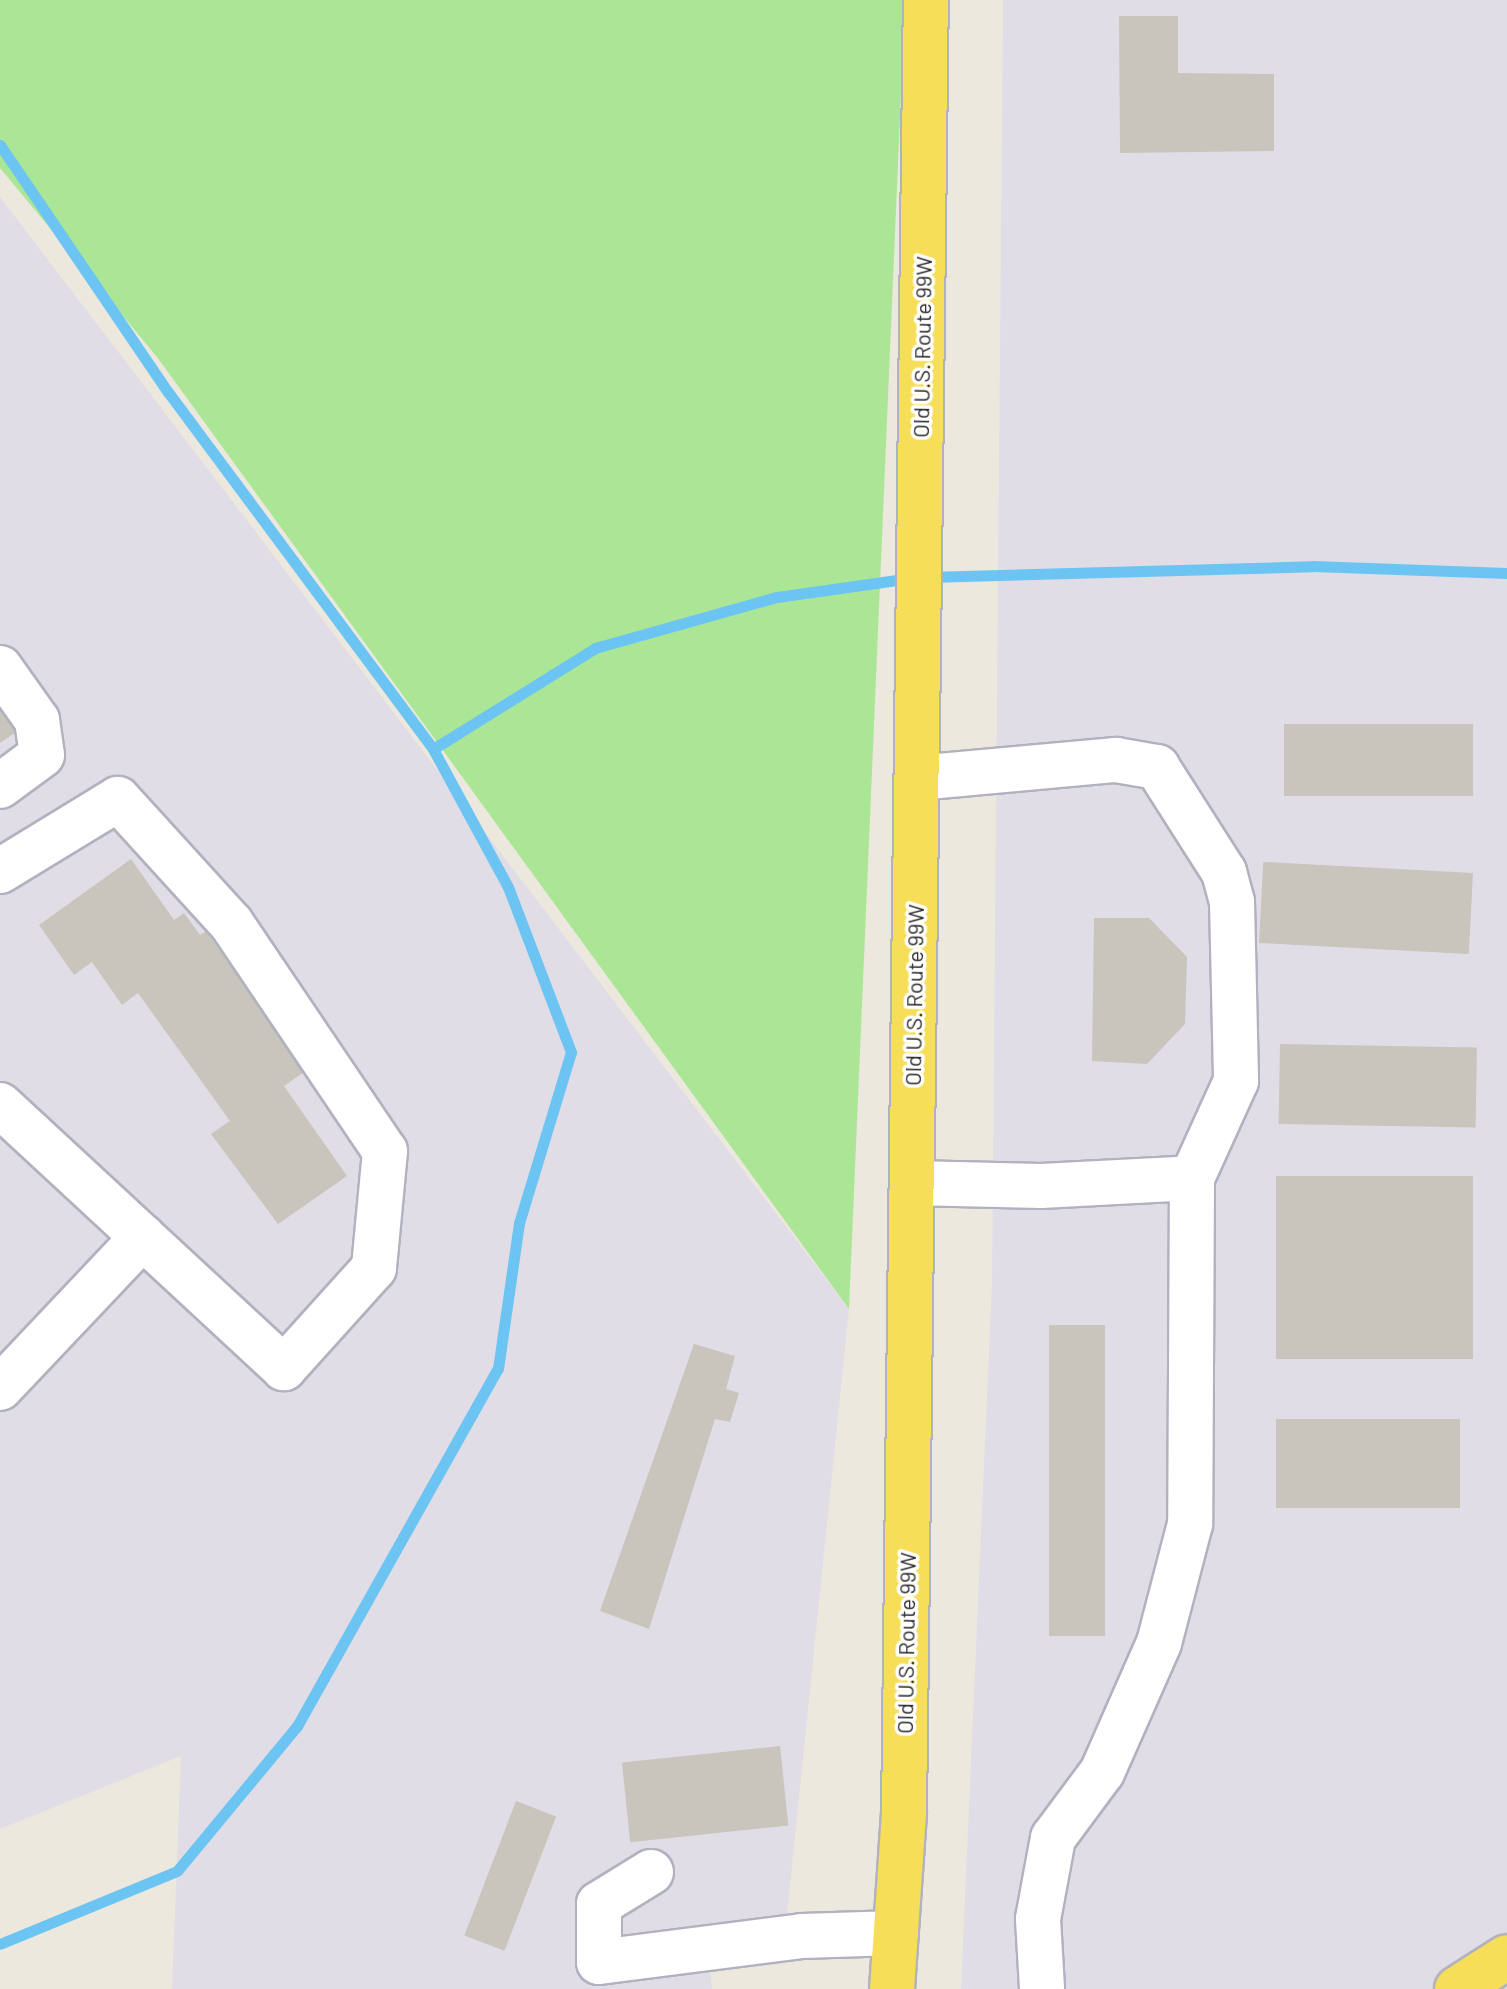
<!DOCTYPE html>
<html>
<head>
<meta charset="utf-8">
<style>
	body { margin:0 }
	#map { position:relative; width:1507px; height:1989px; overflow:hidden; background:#ede8dd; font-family:Barlow,sans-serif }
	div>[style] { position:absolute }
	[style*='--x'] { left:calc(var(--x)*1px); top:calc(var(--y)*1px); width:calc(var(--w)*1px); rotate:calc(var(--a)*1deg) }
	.industrial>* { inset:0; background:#e0dde6 }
	.green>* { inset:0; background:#abe697 }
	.stream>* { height:11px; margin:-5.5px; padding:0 5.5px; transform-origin:5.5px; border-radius:5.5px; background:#6cc4f3 }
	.building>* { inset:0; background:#c9c4bc; transform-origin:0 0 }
	.roads { filter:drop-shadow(2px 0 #b1b2bf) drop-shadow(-2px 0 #b1b2bf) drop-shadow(0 2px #b1b2bf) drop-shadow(0 -2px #b1b2bf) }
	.minor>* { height:44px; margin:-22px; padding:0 22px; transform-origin:22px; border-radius:22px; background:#fff }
	.major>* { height:44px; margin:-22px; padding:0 22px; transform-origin:22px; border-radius:22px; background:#f6de59 }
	span { translate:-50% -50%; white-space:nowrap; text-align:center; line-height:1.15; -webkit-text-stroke:7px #fff; paint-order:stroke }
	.street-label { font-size:22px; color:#2b2b2b }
</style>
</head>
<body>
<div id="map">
	<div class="industrial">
		<i style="clip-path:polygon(1003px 0,1507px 0,1507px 1989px,961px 1989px,992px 1283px)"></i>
		<i style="clip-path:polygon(0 197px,849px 1309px,782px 1964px,710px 1969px,712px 1989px,172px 1989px,181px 1756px,0 1829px)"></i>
	</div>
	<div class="green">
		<i style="clip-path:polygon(0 0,905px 0,849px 1309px,157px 357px,0 168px)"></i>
	</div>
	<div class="stream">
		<i style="--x:0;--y:145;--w:299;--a:55.8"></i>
		<i style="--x:168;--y:392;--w:445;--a:53.4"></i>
		<i style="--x:433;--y:749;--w:157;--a:61.5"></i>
		<i style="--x:508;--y:887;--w:177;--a:69.1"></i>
		<i style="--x:571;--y:1052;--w:179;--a:106.9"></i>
		<i style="--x:519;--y:1223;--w:147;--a:98.2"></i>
		<i style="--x:498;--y:1368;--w:411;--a:119.3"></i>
		<i style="--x:297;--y:1726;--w:188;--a:129.6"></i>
		<i style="--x:177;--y:1871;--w:191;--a:157.6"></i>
		<i style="--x:928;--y:577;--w:385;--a:-1.6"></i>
		<i style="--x:1313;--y:566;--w:194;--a:2.1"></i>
		<i style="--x:433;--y:749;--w:191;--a:-31.9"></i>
		<i style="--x:595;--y:648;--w:189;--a:-15.7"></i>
		<i style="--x:777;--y:597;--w:135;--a:-8.1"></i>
	</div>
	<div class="building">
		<i style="clip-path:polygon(1119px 16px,1178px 16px,1178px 73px,1274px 74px,1274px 151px,1120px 153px)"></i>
		<i style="clip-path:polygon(0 685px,28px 724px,0 743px)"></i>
		<i style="left:1284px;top:724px;width:189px;height:72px"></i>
		<i style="clip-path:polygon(131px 859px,174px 920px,184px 913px,200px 935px,206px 931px,233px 969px,249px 959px,320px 1061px,284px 1086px,347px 1176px,278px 1224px,211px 1134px,230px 1121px,138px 993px,122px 1005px,92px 962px,74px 975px,39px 925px)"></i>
		<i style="left:1473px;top:873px;width:81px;height:210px;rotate:93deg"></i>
		<i style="clip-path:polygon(1094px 918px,1149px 918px,1187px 957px,1185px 1024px,1147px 1064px,1092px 1061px)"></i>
		<i style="left:1280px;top:1044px;width:197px;height:80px;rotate:1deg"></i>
		<i style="left:1276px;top:1176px;width:197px;height:183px"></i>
		<i style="left:1049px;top:1325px;width:56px;height:311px"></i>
		<i style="clip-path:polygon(694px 1344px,735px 1356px,726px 1389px,739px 1393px,730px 1422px,715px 1419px,649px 1629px,600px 1611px)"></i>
		<i style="left:1276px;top:1419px;width:184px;height:89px"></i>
		<i style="left:780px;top:1746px;width:80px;height:159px;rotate:84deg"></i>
		<i style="left:516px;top:1801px;width:43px;height:144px;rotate:21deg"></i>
	</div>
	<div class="roads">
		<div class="minor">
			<i style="--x:0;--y:668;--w:64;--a:54.6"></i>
			<i style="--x:37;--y:720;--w:35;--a:82"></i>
			<i style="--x:42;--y:755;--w:52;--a:143.6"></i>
			<i style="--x:917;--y:778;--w:200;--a:-5.2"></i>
			<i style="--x:1116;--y:760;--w:42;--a:9.7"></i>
			<i style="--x:1157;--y:767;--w:125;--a:57.5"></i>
			<i style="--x:1224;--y:872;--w:31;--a:75"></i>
			<i style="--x:1232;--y:902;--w:179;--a:88.7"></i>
			<i style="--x:1236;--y:1081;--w:107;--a:114.4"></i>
			<i style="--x:1192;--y:1178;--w:346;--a:90.3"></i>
			<i style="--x:1190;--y:1524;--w:123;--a:104.6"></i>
			<i style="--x:1159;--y:1643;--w:141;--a:113.8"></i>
			<i style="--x:1102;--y:1772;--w:82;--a:126.6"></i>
			<i style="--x:1053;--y:1838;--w:82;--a:100.5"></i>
			<i style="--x:1038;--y:1919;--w:70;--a:86.7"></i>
			<i style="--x:0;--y:871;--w:138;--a:-31.4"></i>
			<i style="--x:118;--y:799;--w:168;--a:47.7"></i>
			<i style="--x:231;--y:923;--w:275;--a:56"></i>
			<i style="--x:385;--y:1151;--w:118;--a:95.4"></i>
			<i style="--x:374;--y:1268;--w:135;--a:132"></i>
			<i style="--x:284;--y:1368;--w:387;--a:-137.2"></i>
			<i style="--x:912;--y:1183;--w:129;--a:1.3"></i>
			<i style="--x:1041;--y:1186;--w:151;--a:-3"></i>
			<i style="--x:0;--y:1388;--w:208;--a:-46.6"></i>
			<i style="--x:651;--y:1872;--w:61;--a:148.4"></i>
			<i style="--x:599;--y:1904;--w:58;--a:90"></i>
			<i style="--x:599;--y:1962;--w:205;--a:-7.3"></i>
			<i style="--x:802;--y:1936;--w:94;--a:-1.8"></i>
		</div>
		<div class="major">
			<i style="--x:892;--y:1989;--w:175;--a:-86.1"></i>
			<i style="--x:904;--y:1814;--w:1814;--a:-89.31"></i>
			<i style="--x:1457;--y:1989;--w:59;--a:-32.6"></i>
		</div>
	</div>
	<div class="street-label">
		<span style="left:922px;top:347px;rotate:-89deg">Old U.S. Route 99W</span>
		<span style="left:914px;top:995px;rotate:-89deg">Old U.S. Route 99W</span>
		<span style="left:906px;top:1643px;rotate:-89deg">Old U.S. Route 99W</span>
	</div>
</div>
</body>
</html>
